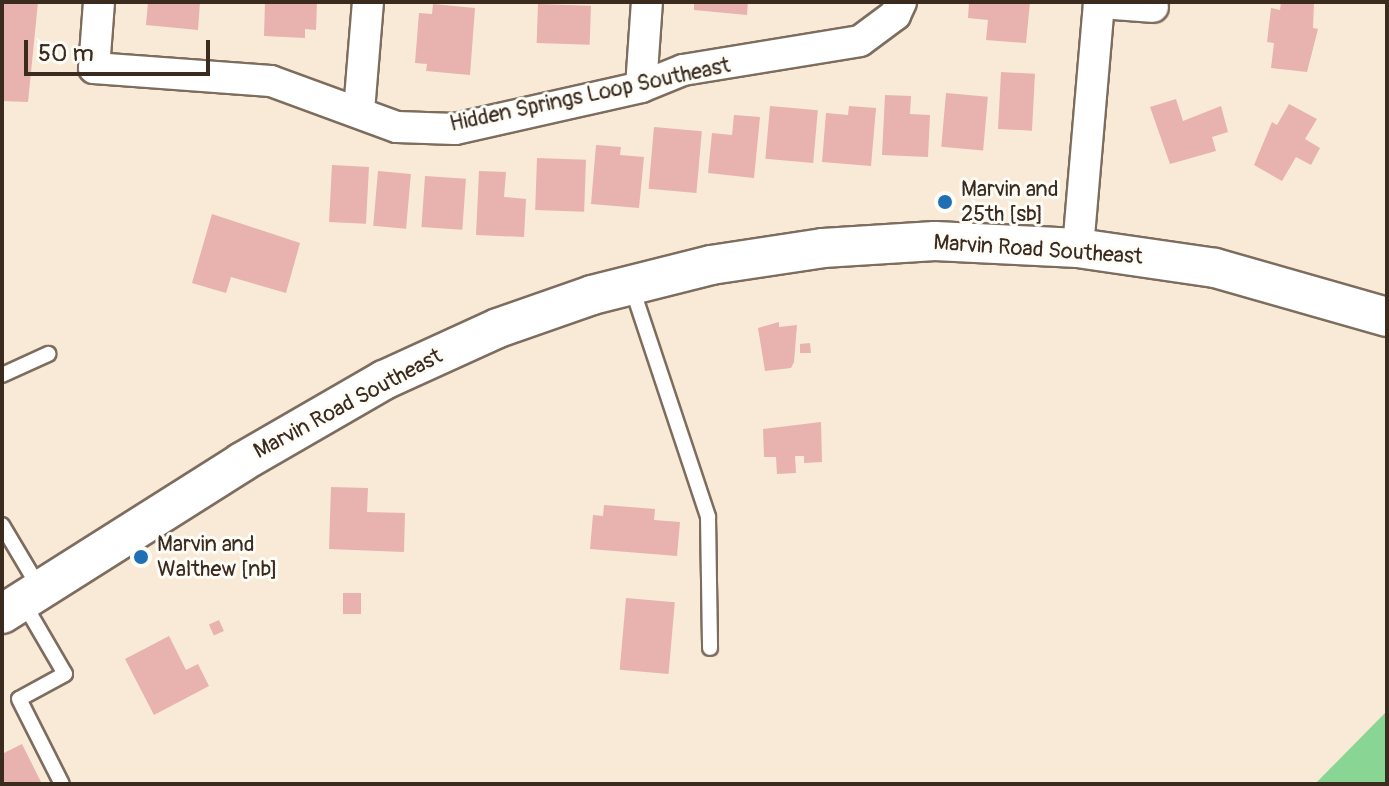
<!DOCTYPE html>
<html>
<head>
<meta charset="utf-8">
<style>
	body { margin:0 }
	#map { position:relative; width:1389px; height:786px; overflow:hidden; background:#f8ead7; font-family:Pangolin,sans-serif }
	div>[style] { position:absolute }
	[style*='--x'] { left:calc(var(--x)*1px); top:calc(var(--y)*1px); width:calc(var(--w)*1px); rotate:calc(var(--a)*1deg) }
	.green>* { inset:0; background:#89d593 }
	.building>* { inset:0; background:#e8b2ae; transform-origin:0 0 }
	.roads { filter:drop-shadow(2px 0 #7d6d5f) drop-shadow(-2px 0 #7d6d5f) drop-shadow(0 2px #7d6d5f) drop-shadow(0 -2px #7d6d5f) }
	.service>* { height:14px; margin:-7px; padding:0 7px; transform-origin:7px; border-radius:7px; background:#fff }
	.minor>* { height:30px; margin:-15px; padding:0 15px; transform-origin:15px; border-radius:15px; background:#fff }
	.tertiary>* { height:38px; margin:-19px; padding:0 19px; transform-origin:19px; border-radius:19px; background:#fff }
	.dots>* { width:22px; height:22px; translate:-50% -50%; box-sizing:border-box; border:4px solid #fdfcf7; border-radius:50% }
	span { translate:-50% -50%; white-space:nowrap; text-align:center; line-height:1.15; -webkit-text-stroke:6px #fdfcf7; paint-order:stroke }
	.street-label { font-size:22px; color:#3b2a1e }
	.poi-label { font-size:22px; color:#3b2a1e }
	.left { translate:0 -50%; text-align:left }
	.frame { position:absolute; inset:0; border:4px solid #3b2a1e; pointer-events:none }
	.scale { position:absolute; left:24px; top:40px; width:186px; height:36px; box-sizing:border-box; border:4px solid #3b2a1e; border-top:0; padding-left:10px; font-size:24px; line-height:28px; white-space:nowrap; color:#3b2a1e; -webkit-text-stroke:6px #fdfcf7; paint-order:stroke }
</style>
</head>
<body>
<div id="map">
	<div class="green">
		<i style="clip-path:polygon(1387px 711px,1387px 784px,1315px 784px)"></i>
	</div>
	<div class="building">
		<i style="clip-path:polygon(2px 2px,38px 2px,28px 102px,2px 101px)"></i>
		<i style="clip-path:polygon(148px 2px,200px 2px,198px 30px,146px 25px)"></i>
		<i style="clip-path:polygon(265px 2px,317px 2px,316px 30px,305px 29px,305px 38px,264px 36px)"></i>
		<i style="clip-path:polygon(694px 2px,748px 2px,747px 15px,694px 10px)"></i>
		<i style="clip-path:polygon(969px 2px,1030px 2px,1026px 43px,986px 40px,988px 20px,968px 18px)"></i>
		<i style="clip-path:polygon(1281px 2px,1314px 2px,1313px 28px,1318px 29px,1307px 72px,1271px 68px,1274px 43px,1267px 42px,1271px 8px,1280px 10px)"></i>
		<i style="clip-path:polygon(433px 4px,475px 8px,470px 75px,426px 71px,427px 64px,415px 63px,419px 13px,432px 14px)"></i>
		<i style="left:538px;top:4px;width:53px;height:39px;rotate:2deg"></i>
		<i style="left:1001px;top:72px;width:34px;height:57px;rotate:3deg"></i>
		<i style="left:946px;top:93px;width:42px;height:54px;rotate:5deg"></i>
		<i style="clip-path:polygon(885px 95px,911px 96px,910px 114px,930px 115px,928px 157px,882px 155px)"></i>
		<i style="clip-path:polygon(1176px 99px,1183px 121px,1221px 106px,1228px 132px,1212px 137px,1216px 151px,1170px 164px,1150px 107px)"></i>
		<i style="clip-path:polygon(1289px 104px,1317px 119px,1305px 139px,1320px 148px,1311px 165px,1296px 157px,1282px 181px,1254px 165px,1272px 122px,1277px 125px)"></i>
		<i style="left:770px;top:106px;width:48px;height:53px;rotate:5deg"></i>
		<i style="clip-path:polygon(849px 106px,876px 108px,871px 166px,822px 162px,826px 113px,848px 115px)"></i>
		<i style="clip-path:polygon(734px 115px,760px 117px,754px 178px,708px 173px,712px 133px,732px 135px)"></i>
		<i style="left:654px;top:127px;width:48px;height:62px;rotate:5deg"></i>
		<i style="clip-path:polygon(596px 145px,621px 147px,620px 155px,644px 157px,639px 208px,591px 204px)"></i>
		<i style="left:537px;top:158px;width:49px;height:52px;rotate:2deg"></i>
		<i style="left:332px;top:165px;width:37px;height:57px;rotate:3deg"></i>
		<i style="left:378px;top:171px;width:33px;height:55px;rotate:5deg"></i>
		<i style="clip-path:polygon(479px 171px,506px 172px,504px 197px,526px 199px,524px 237px,476px 235px)"></i>
		<i style="left:425px;top:176px;width:41px;height:51px;rotate:4deg"></i>
		<i style="clip-path:polygon(212px 214px,300px 243px,286px 293px,231px 277px,226px 293px,192px 283px)"></i>
		<i style="clip-path:polygon(779px 322px,779px 327px,797px 325px,794px 362px,791px 368px,765px 371px,758px 328px)"></i>
		<i style="clip-path:polygon(810px 343px,811px 353px,800px 353px,800px 344px)"></i>
		<i style="clip-path:polygon(821px 422px,822px 462px,804px 463px,804px 456px,795px 456px,796px 473px,777px 474px,776px 457px,764px 457px,763px 429px)"></i>
		<i style="clip-path:polygon(331px 487px,368px 488px,367px 512px,405px 513px,404px 552px,329px 549px)"></i>
		<i style="clip-path:polygon(604px 505px,655px 509px,654px 520px,680px 522px,677px 556px,590px 549px,593px 515px,603px 516px)"></i>
		<i style="left:343px;top:593px;width:18px;height:21px"></i>
		<i style="left:626px;top:598px;width:49px;height:72px;rotate:5deg"></i>
		<i style="left:219px;top:620px;width:12px;height:11px;rotate:66deg"></i>
		<i style="clip-path:polygon(169px 636px,186px 670px,198px 664px,209px 686px,154px 715px,125px 659px)"></i>
		<i style="clip-path:polygon(22px 744px,42px 784px,2px 784px,2px 754px)"></i>
	</div>
	<div class="roads">
		<div class="service">
			<i style="--x:631;--y:285;--w:244;--a:71.6"></i>
			<i style="--x:708;--y:517;--w:131;--a:89.1"></i>
			<i style="--x:2;--y:375;--w:51;--a:-24.5"></i>
			<i style="--x:2;--y:525;--w:74;--a:59.3"></i>
			<i style="--x:23;--y:602;--w:83;--a:59.7"></i>
			<i style="--x:65;--y:674;--w:52;--a:151.5"></i>
			<i style="--x:19;--y:699;--w:95;--a:63.2"></i>
		</div>
		<div class="minor">
			<i style="--x:99;--y:2;--w:66;--a:94.3"></i>
			<i style="--x:94;--y:68;--w:177;--a:4.2"></i>
			<i style="--x:271;--y:81;--w:134;--a:20.1"></i>
			<i style="--x:397;--y:127;--w:58;--a:2"></i>
			<i style="--x:455;--y:129;--w:191;--a:-12.7"></i>
			<i style="--x:641;--y:87;--w:45;--a:-22"></i>
			<i style="--x:683;--y:70;--w:179;--a:-9.3"></i>
			<i style="--x:860;--y:41;--w:44;--a:-36.6"></i>
			<i style="--x:895;--y:15;--w:14;--a:-65"></i>
			<i style="--x:1099;--y:3;--w:54;--a:4.2"></i>
			<i style="--x:641;--y:87;--w:85;--a:-86"></i>
			<i style="--x:359;--y:111;--w:109;--a:-85.3"></i>
			<i style="--x:1078;--y:248;--w:247;--a:-85.1"></i>
		</div>
		<div class="tertiary">
			<i style="--x:2;--y:614;--w:284;--a:-32.3"></i>
			<i style="--x:242;--y:462;--w:164;--a:-30"></i>
			<i style="--x:384;--y:380;--w:125;--a:-24.5"></i>
			<i style="--x:498;--y:328;--w:100;--a:-19.3"></i>
			<i style="--x:592;--y:295;--w:123;--a:-14.1"></i>
			<i style="--x:711;--y:265;--w:113;--a:-8.6"></i>
			<i style="--x:823;--y:248;--w:112;--a:-3.6"></i>
			<i style="--x:935;--y:241;--w:143;--a:2.8"></i>
			<i style="--x:1078;--y:248;--w:138;--a:8.3"></i>
			<i style="--x:1215;--y:268;--w:179;--a:15.9"></i>
		</div>
	</div>
	<div class="dots">
		<i style="left:945px;top:202px;background:#1f6fb2"></i>
		<i style="left:141px;top:557px;background:#1f6fb2"></i>
	</div>
	<div class="street-label">
		<span style="left:590px;top:95px;rotate:-12deg">Hidden Springs Loop Southeast</span>
		<span style="left:1038px;top:250px;rotate:4deg">Marvin Road Southeast</span>
		<span style="left:348px;top:404px;rotate:-28deg">Marvin Road Southeast</span>
	</div>
	<div class="poi-label">
		<span class="left" style="left:961px;top:202px">Marvin and<br>25th [sb]</span>
		<span class="left" style="left:157px;top:557px">Marvin and<br>Walthew [nb]</span>
	</div>
	<div class="frame"></div>
	<div class="scale">50 m</div>
</div>
</body>
</html>
